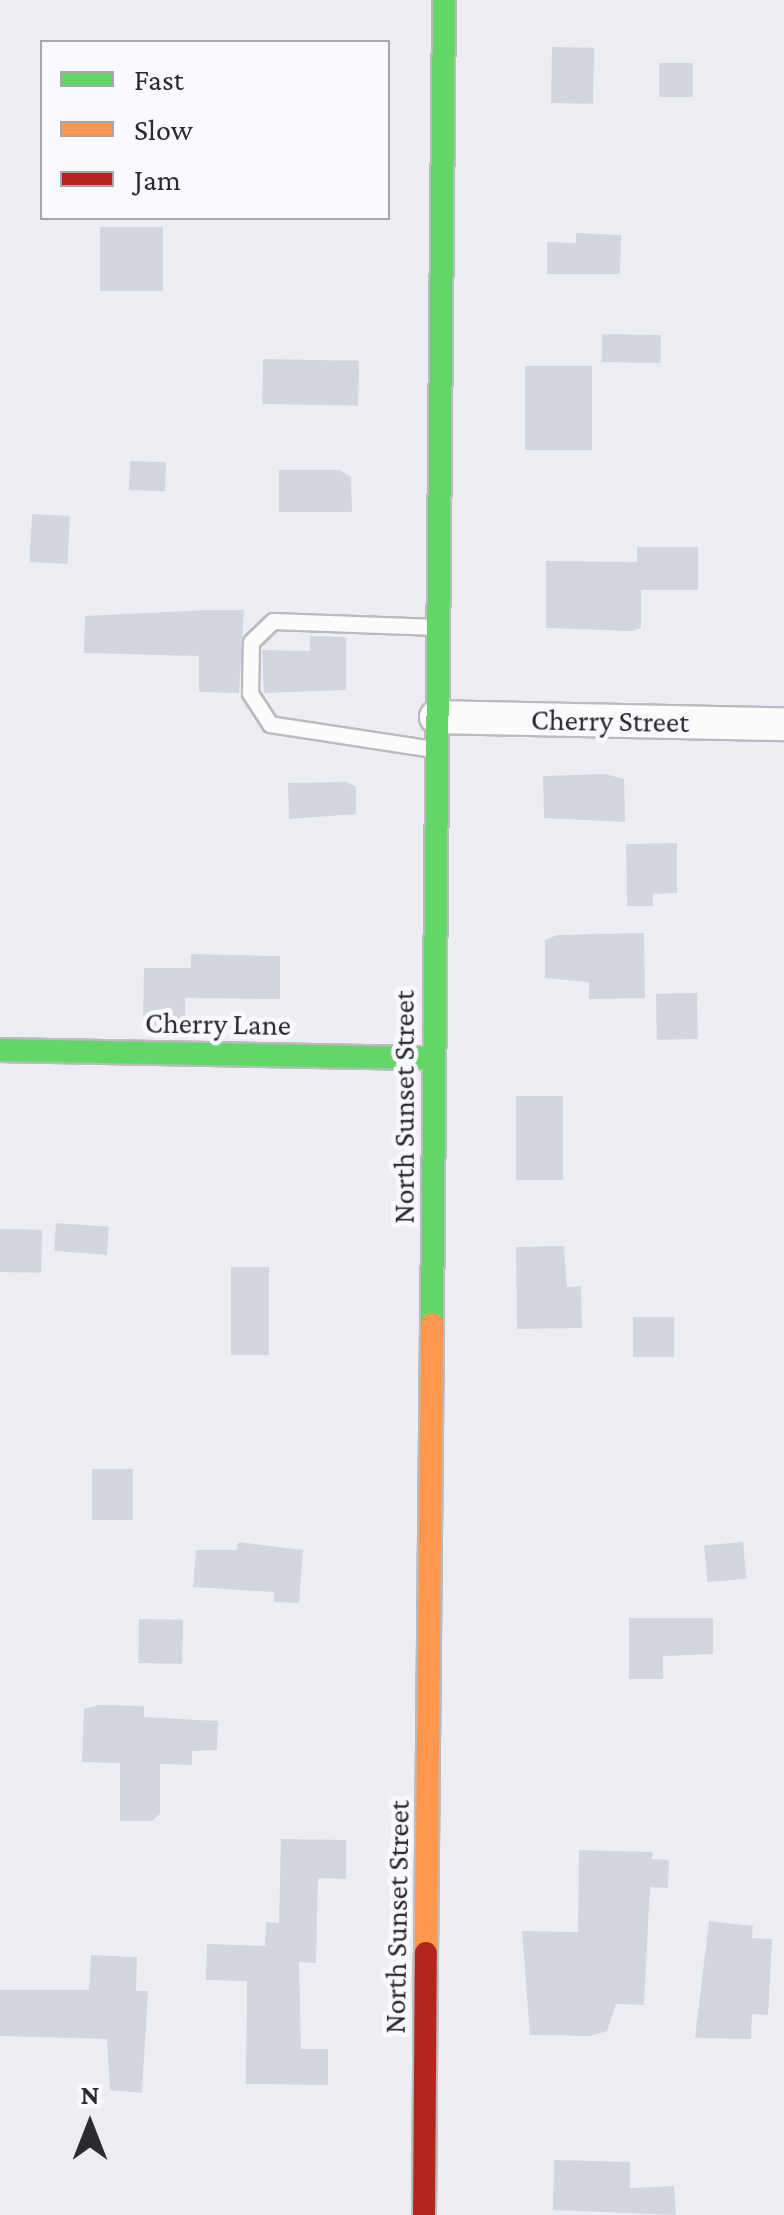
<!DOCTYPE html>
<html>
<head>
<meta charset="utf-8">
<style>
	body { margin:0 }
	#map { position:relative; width:784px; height:2215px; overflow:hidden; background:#edeef4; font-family:"Crimson Pro",serif }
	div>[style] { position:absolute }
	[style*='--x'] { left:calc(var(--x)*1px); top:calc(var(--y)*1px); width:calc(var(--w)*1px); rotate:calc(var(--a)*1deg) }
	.building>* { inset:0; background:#d4d6df; transform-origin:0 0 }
	.roads { filter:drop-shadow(2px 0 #babbbf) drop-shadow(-2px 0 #babbbf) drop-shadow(0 2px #babbbf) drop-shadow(0 -2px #babbbf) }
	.lane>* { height:15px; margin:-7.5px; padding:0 7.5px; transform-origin:7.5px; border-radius:7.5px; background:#fcfcfd }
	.street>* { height:32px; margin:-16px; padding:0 16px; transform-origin:16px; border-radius:16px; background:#fcfcfd }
	.fast>* { height:22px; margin:-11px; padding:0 11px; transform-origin:11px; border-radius:11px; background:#63d668 }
	.slow>* { height:22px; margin:-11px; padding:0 11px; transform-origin:11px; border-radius:11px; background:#ff974d }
	.jam>* { height:22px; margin:-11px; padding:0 11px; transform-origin:11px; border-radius:11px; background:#b3261e }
	span { translate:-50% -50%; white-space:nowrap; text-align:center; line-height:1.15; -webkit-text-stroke:9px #f9faff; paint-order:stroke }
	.street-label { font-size:30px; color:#2a2b2f }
	.legend { position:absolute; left:40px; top:40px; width:350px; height:180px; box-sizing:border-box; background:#f9faff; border:2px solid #a6a7ac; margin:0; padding:12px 18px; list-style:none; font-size:30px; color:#2a2b2f }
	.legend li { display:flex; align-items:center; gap:20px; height:50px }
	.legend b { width:50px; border:2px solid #a6a7ac }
	.north { position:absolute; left:40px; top:2075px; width:100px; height:100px; -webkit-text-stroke:8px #f9faff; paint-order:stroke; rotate:0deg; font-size:28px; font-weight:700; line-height:40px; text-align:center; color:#2a2b2f }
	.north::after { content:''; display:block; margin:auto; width:35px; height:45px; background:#2a2b2f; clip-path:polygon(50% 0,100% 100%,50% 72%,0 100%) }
</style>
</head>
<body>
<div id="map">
	<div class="building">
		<i style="left:552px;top:47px;width:42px;height:56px;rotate:1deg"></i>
		<i style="left:659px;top:63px;width:34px;height:34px"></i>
		<i style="left:100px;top:227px;width:63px;height:64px"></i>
		<i style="clip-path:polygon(576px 233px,621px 235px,620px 274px,547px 274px,547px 242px,576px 243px)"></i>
		<i style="left:602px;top:334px;width:59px;height:28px;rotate:1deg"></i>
		<i style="left:263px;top:359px;width:96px;height:45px;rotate:1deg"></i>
		<i style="left:525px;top:366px;width:67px;height:84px"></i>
		<i style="left:130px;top:461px;width:36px;height:29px;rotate:2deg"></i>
		<i style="clip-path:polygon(279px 470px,340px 470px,351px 477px,352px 512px,279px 512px)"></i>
		<i style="left:32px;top:514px;width:38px;height:48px;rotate:3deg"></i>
		<i style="clip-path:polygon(637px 547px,698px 547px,698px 590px,641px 590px,641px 628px,632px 631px,546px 628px,546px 561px,637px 562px)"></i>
		<i style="clip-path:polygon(206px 610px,244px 610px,239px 693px,199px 692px,199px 656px,84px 653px,85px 616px)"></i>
		<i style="clip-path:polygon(310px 636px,346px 637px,346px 690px,264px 693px,262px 650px,310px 651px)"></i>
		<i style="clip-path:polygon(605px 774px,624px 779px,625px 822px,544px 818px,543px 776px)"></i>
		<i style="clip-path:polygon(347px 782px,356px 787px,356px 814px,289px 819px,288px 783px)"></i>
		<i style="clip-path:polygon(677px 843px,677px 893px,653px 894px,653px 906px,627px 906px,626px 844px)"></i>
		<i style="clip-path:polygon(644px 933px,645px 998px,589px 999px,589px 982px,545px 978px,545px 940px,557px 935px)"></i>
		<i style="clip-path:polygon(191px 954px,280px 956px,280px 999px,185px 998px,185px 1027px,143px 1026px,144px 968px,191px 968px)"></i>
		<i style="left:697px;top:993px;width:46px;height:41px;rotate:89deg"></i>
		<i style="left:516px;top:1096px;width:47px;height:84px"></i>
		<i style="left:56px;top:1223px;width:53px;height:28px;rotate:4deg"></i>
		<i style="left:0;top:1229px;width:42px;height:43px;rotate:1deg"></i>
		<i style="clip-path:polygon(564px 1246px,567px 1287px,581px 1286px,582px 1328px,517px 1329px,516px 1247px)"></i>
		<i style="left:231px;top:1267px;width:38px;height:88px"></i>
		<i style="left:674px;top:1317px;width:40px;height:41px;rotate:90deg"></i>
		<i style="left:133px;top:1469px;width:51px;height:41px;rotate:90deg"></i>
		<i style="clip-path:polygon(238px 1542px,303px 1550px,299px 1603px,274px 1602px,274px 1592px,193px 1587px,196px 1550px,237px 1550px)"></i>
		<i style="left:743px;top:1542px;width:37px;height:39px;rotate:85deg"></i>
		<i style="clip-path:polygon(629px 1618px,713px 1618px,713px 1654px,663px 1656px,663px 1679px,629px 1679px)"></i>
		<i style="left:139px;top:1619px;width:44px;height:44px;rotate:1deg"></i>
		<i style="clip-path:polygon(99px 1705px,144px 1706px,144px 1717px,218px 1721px,217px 1750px,192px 1751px,192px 1765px,160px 1764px,160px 1814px,152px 1821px,120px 1821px,120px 1763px,82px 1762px,84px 1709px)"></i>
		<i style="clip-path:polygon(281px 1839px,346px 1840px,346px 1879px,318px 1878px,316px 1963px,299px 1962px,301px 2049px,328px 2049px,328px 2085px,246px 2084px,247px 1981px,206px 1980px,207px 1944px,265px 1946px,266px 1922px,279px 1923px)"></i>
		<i style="clip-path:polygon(579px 1850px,653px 1852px,652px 1859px,669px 1860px,668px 1888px,650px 1887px,644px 2005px,616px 2004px,607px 2031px,590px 2036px,530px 2035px,522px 1931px,578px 1932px)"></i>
		<i style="clip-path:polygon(709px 1921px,753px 1926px,752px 1938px,772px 1939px,768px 2015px,752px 2014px,751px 2039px,695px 2038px)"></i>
		<i style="clip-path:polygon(91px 1955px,137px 1957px,136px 1991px,148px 1991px,142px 2093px,110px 2090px,107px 2039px,0 2036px,0 1990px,89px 1990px)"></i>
		<i style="clip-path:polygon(554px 2160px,630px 2162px,630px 2188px,674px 2186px,676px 2215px,553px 2210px)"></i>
	</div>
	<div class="roads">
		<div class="lane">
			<i style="--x:433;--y:749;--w:165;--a:-171.3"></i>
			<i style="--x:270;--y:724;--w:37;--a:-123"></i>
			<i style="--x:250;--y:693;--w:51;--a:-88.9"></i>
			<i style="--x:251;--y:642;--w:30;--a:-44"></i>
			<i style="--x:273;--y:621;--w:164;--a:2.1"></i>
		</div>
		<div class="street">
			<i style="--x:436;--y:717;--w:348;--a:1.2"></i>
		</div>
		<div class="fast">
			<i style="--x:0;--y:1050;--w:434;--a:1.1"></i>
			<i style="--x:432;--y:1324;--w:1324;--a:-89.48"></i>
		</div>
		<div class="slow">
			<i style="--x:426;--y:1953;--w:629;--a:-89.45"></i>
		</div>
		<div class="jam">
			<i style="--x:424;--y:2215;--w:262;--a:-89.6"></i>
		</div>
	</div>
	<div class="street-label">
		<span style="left:610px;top:721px;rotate:1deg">Cherry Street</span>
		<span style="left:218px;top:1024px;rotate:1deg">Cherry Lane</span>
		<span style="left:404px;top:1107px;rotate:-90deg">North Sunset Street</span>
		<span style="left:397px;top:1917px;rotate:-89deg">North Sunset Street</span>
	</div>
	<ul class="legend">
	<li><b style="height:12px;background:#63d668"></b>Fast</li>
	<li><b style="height:12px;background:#ff974d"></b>Slow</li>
	<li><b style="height:12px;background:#b3261e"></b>Jam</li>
	</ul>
	<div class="north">N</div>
</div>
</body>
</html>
